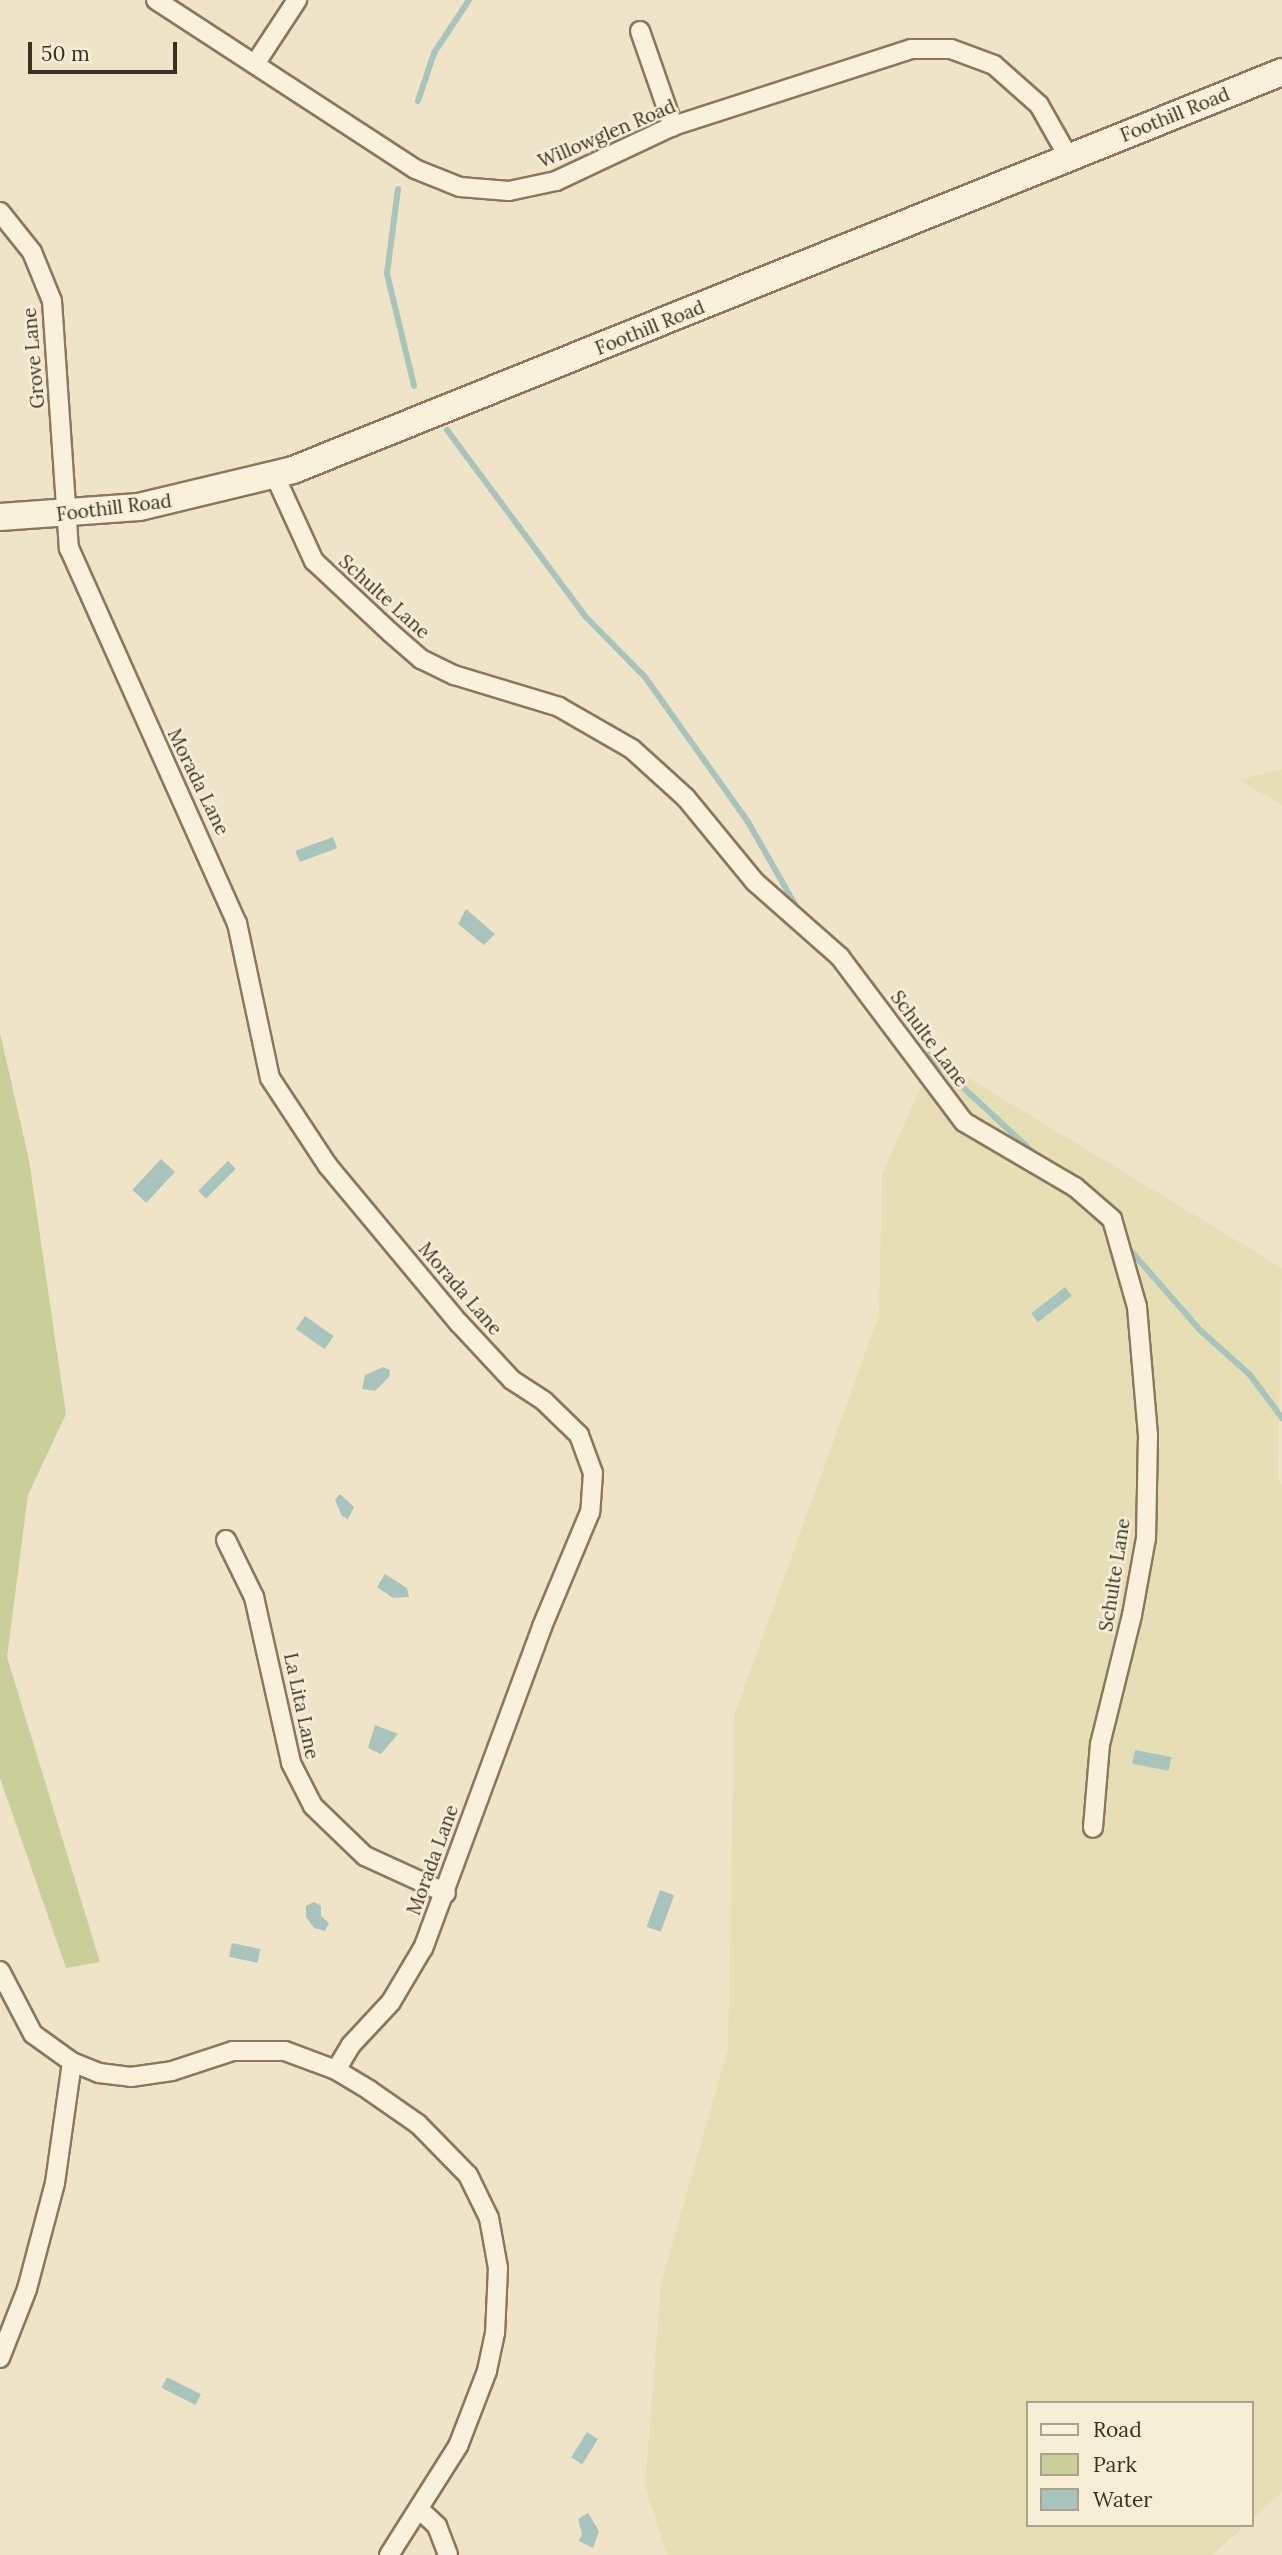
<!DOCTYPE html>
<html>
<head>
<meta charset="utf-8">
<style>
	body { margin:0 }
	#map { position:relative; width:1282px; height:2555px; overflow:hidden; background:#f0e4c8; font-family:Lora,serif }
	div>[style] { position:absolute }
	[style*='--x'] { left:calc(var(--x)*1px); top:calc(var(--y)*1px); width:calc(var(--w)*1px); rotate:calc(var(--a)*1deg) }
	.farmland>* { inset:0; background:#e6deb5 }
	.green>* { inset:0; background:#c9cf9b }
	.water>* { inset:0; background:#a9c4bc; transform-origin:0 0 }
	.stream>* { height:6px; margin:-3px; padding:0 3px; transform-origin:3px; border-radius:3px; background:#a9c4bc }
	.roads { filter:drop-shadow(2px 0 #8d765c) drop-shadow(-2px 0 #8d765c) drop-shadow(0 2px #8d765c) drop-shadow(0 -2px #8d765c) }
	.minor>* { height:18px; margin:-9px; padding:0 9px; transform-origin:9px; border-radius:9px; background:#faf1dc }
	.secondary>* { height:26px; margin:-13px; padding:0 13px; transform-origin:13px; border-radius:13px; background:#faf1dc }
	span { translate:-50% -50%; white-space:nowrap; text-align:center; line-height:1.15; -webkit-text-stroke:5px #f7eed8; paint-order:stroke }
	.street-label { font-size:19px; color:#3d2e20 }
	.legend { position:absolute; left:1026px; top:2401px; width:228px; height:126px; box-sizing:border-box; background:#f7eed8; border:2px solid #ada18e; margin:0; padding:9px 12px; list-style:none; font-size:21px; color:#3d2e20 }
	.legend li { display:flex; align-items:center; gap:14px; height:35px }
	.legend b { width:35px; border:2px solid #ada18e }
	.scale { position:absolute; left:28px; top:42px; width:149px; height:32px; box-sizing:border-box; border:4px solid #3d2e20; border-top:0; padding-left:9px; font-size:21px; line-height:24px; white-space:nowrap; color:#3d2e20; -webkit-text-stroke:5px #f7eed8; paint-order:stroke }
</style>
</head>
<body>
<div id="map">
	<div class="farmland">
		<i style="clip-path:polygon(1282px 769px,1282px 805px,1239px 780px)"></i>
		<i style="clip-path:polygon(934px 1057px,1282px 1268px,1278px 1478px,1282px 1485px,1282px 2492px,1252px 2519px,1252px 2403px,1028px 2403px,1028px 2525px,1245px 2525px,1213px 2555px,667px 2555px,645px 2486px,661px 2284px,728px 2049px,734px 1716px,879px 1315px,882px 1174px)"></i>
	</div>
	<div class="green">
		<i style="clip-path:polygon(0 1033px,29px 1160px,66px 1414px,28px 1495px,7px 1657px,100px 1962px,66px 1968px,0 1778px)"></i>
	</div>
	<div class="water">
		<i style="left:333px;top:837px;width:12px;height:40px;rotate:70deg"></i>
		<i style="clip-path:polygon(466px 909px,495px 934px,484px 945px,458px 924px)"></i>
		<i style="left:161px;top:1159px;width:19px;height:42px;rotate:43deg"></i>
		<i style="left:228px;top:1161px;width:11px;height:42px;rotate:45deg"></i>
		<i style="left:1065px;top:1287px;width:11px;height:43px;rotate:52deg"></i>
		<i style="left:305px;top:1316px;width:35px;height:16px;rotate:35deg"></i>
		<i style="clip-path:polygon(383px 1367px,390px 1370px,389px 1377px,375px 1391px,362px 1389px,365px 1375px)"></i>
		<i style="clip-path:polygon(340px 1494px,354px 1507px,348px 1519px,342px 1516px,335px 1500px)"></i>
		<i style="clip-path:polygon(385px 1574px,407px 1588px,409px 1597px,393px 1598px,377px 1587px)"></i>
		<i style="clip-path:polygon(375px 1725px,398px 1734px,381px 1754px,368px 1748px)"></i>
		<i style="left:1135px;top:1750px;width:37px;height:14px;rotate:11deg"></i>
		<i style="left:660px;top:1890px;width:15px;height:39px;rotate:20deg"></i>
		<i style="clip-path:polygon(314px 1902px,321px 1906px,321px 1916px,329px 1923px,325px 1931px,314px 1928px,306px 1917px,306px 1906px)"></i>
		<i style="left:232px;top:1943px;width:29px;height:14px;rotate:12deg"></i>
		<i style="left:167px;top:2377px;width:38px;height:12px;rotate:27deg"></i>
		<i style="left:587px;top:2432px;width:13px;height:30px;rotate:32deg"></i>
		<i style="clip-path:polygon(588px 2513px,599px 2531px,593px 2548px,579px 2541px,582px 2534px,578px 2519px)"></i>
	</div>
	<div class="stream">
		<i style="--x:418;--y:101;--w:51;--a:-71.6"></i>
		<i style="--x:434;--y:53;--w:64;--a:-56.6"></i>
		<i style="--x:398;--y:189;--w:86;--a:97.4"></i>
		<i style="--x:387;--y:274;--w:115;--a:76.4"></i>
		<i style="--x:447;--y:430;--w:232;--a:53.4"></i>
		<i style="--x:585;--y:616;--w:86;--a:45.5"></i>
		<i style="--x:645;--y:677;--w:178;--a:54.6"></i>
		<i style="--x:748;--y:822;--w:105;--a:60.3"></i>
		<i style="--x:928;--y:1055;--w:150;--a:42.8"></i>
		<i style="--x:1131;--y:1251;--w:105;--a:48.9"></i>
		<i style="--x:1200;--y:1330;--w:67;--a:42"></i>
		<i style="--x:1250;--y:1375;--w:54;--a:53.3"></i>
	</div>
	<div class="roads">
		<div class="minor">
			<i style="--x:156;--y:0;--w:309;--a:33.1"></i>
			<i style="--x:415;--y:169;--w:48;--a:21.8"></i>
			<i style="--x:460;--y:187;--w:49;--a:4.7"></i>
			<i style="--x:509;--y:191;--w:48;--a:-12"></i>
			<i style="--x:556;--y:181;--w:129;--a:-25.2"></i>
			<i style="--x:673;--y:126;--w:250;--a:-17.9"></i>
			<i style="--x:911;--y:49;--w:40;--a:0"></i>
			<i style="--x:951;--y:49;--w:46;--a:20.4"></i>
			<i style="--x:994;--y:65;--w:60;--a:41.6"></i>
			<i style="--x:1039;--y:105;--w:61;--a:60.5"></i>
			<i style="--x:640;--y:31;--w:101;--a:70.8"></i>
			<i style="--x:255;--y:64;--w:77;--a:-56.7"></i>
			<i style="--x:0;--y:212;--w:51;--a:51.3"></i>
			<i style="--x:32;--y:252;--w:53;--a:67.8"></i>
			<i style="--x:52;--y:301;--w:248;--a:86.1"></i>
			<i style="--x:69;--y:548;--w:411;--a:65.9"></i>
			<i style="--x:237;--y:923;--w:158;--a:78"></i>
			<i style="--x:270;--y:1078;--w:105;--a:56.6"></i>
			<i style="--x:328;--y:1166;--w:204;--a:50.2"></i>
			<i style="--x:459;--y:1323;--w:78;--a:47.1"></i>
			<i style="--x:512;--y:1380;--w:38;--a:33"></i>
			<i style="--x:544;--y:1401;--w:49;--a:44.2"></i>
			<i style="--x:579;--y:1435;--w:40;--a:69.8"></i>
			<i style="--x:593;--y:1473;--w:39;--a:94"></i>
			<i style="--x:590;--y:1512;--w:125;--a:112.7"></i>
			<i style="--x:542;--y:1627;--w:342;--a:110.3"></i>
			<i style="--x:423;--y:1948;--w:63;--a:120.7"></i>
			<i style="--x:391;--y:2002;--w:59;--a:132.9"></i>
			<i style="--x:351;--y:2045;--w:29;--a:121"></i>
			<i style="--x:275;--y:476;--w:94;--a:65.4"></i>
			<i style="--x:314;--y:561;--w:105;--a:43.1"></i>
			<i style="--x:391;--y:633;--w:40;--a:41"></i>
			<i style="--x:421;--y:659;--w:37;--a:26"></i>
			<i style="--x:454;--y:675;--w:110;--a:16.9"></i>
			<i style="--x:559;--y:707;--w:84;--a:29.9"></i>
			<i style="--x:632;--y:749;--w:73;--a:42.2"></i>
			<i style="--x:686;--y:798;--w:109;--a:50.6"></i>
			<i style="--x:755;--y:882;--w:113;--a:41.4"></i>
			<i style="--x:840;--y:957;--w:206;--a:53.1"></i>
			<i style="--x:964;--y:1122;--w:129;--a:30.4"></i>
			<i style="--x:1075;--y:1187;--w:49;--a:40.9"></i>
			<i style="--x:1112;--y:1219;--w:91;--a:74.1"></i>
			<i style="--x:1137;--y:1307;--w:128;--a:85.1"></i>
			<i style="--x:1148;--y:1435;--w:103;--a:91.1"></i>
			<i style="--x:1146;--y:1538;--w:78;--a:100.3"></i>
			<i style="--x:1132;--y:1615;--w:133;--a:103.9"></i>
			<i style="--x:1100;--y:1744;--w:84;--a:94.8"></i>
			<i style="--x:226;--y:1540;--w:64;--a:63.8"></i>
			<i style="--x:254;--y:1597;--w:170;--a:77.4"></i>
			<i style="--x:291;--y:1763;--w:48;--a:62.9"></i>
			<i style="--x:313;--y:1806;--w:72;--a:43.9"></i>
			<i style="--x:365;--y:1856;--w:89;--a:24.6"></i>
			<i style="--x:0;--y:1971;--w:71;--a:62.4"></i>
			<i style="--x:33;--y:2034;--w:48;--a:35.7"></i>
			<i style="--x:72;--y:2062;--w:29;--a:22"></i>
			<i style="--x:99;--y:2073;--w:32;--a:7"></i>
			<i style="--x:131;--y:2077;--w:41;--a:-8.3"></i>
			<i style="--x:172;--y:2071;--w:64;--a:-18.2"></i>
			<i style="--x:233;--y:2051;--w:52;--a:0"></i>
			<i style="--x:285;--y:2051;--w:54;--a:20.4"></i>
			<i style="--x:336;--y:2070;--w:39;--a:31"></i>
			<i style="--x:369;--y:2090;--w:60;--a:34.8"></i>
			<i style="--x:418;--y:2124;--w:71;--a:45.6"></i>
			<i style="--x:468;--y:2175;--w:48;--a:64"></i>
			<i style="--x:489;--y:2218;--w:51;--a:79.8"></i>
			<i style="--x:498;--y:2268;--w:65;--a:92.6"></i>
			<i style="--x:495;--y:2333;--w:39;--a:102"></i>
			<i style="--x:487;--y:2371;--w:80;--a:111.1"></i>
			<i style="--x:458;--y:2446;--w:129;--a:122.3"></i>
			<i style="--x:0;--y:2358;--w:74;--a:-68.6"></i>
			<i style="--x:27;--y:2289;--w:110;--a:-75.2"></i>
			<i style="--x:55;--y:2183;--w:122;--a:-82"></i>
			<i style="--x:419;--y:2509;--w:25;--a:43"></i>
			<i style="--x:437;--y:2526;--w:31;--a:69"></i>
		</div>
		<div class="secondary">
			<i style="--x:0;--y:517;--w:139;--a:-4.1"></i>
			<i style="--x:139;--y:507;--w:158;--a:-13.5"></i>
			<i style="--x:293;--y:470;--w:1066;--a:-21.92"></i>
		</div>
	</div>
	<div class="street-label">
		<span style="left:1175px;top:115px;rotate:-22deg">Foothill Road</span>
		<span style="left:607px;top:134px;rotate:-23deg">Willowglen Road</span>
		<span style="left:650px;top:328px;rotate:-22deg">Foothill Road</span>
		<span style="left:34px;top:358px;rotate:-95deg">Grove Lane</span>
		<span style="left:114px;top:508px;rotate:-7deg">Foothill Road</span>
		<span style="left:384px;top:597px;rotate:42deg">Schulte Lane</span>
		<span style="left:198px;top:782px;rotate:64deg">Morada Lane</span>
		<span style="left:929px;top:1039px;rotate:53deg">Schulte Lane</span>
		<span style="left:460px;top:1289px;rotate:49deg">Morada Lane</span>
		<span style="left:1115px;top:1575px;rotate:-81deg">Schulte Lane</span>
		<span style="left:301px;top:1706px;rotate:78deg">La Lita Lane</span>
		<span style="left:433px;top:1860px;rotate:-70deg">Morada Lane</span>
	</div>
	<ul class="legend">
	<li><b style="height:9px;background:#faf1dc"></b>Road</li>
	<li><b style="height:19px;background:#c9cf9b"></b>Park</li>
	<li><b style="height:19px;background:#a9c4bc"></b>Water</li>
	</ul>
	<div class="scale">50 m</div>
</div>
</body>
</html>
